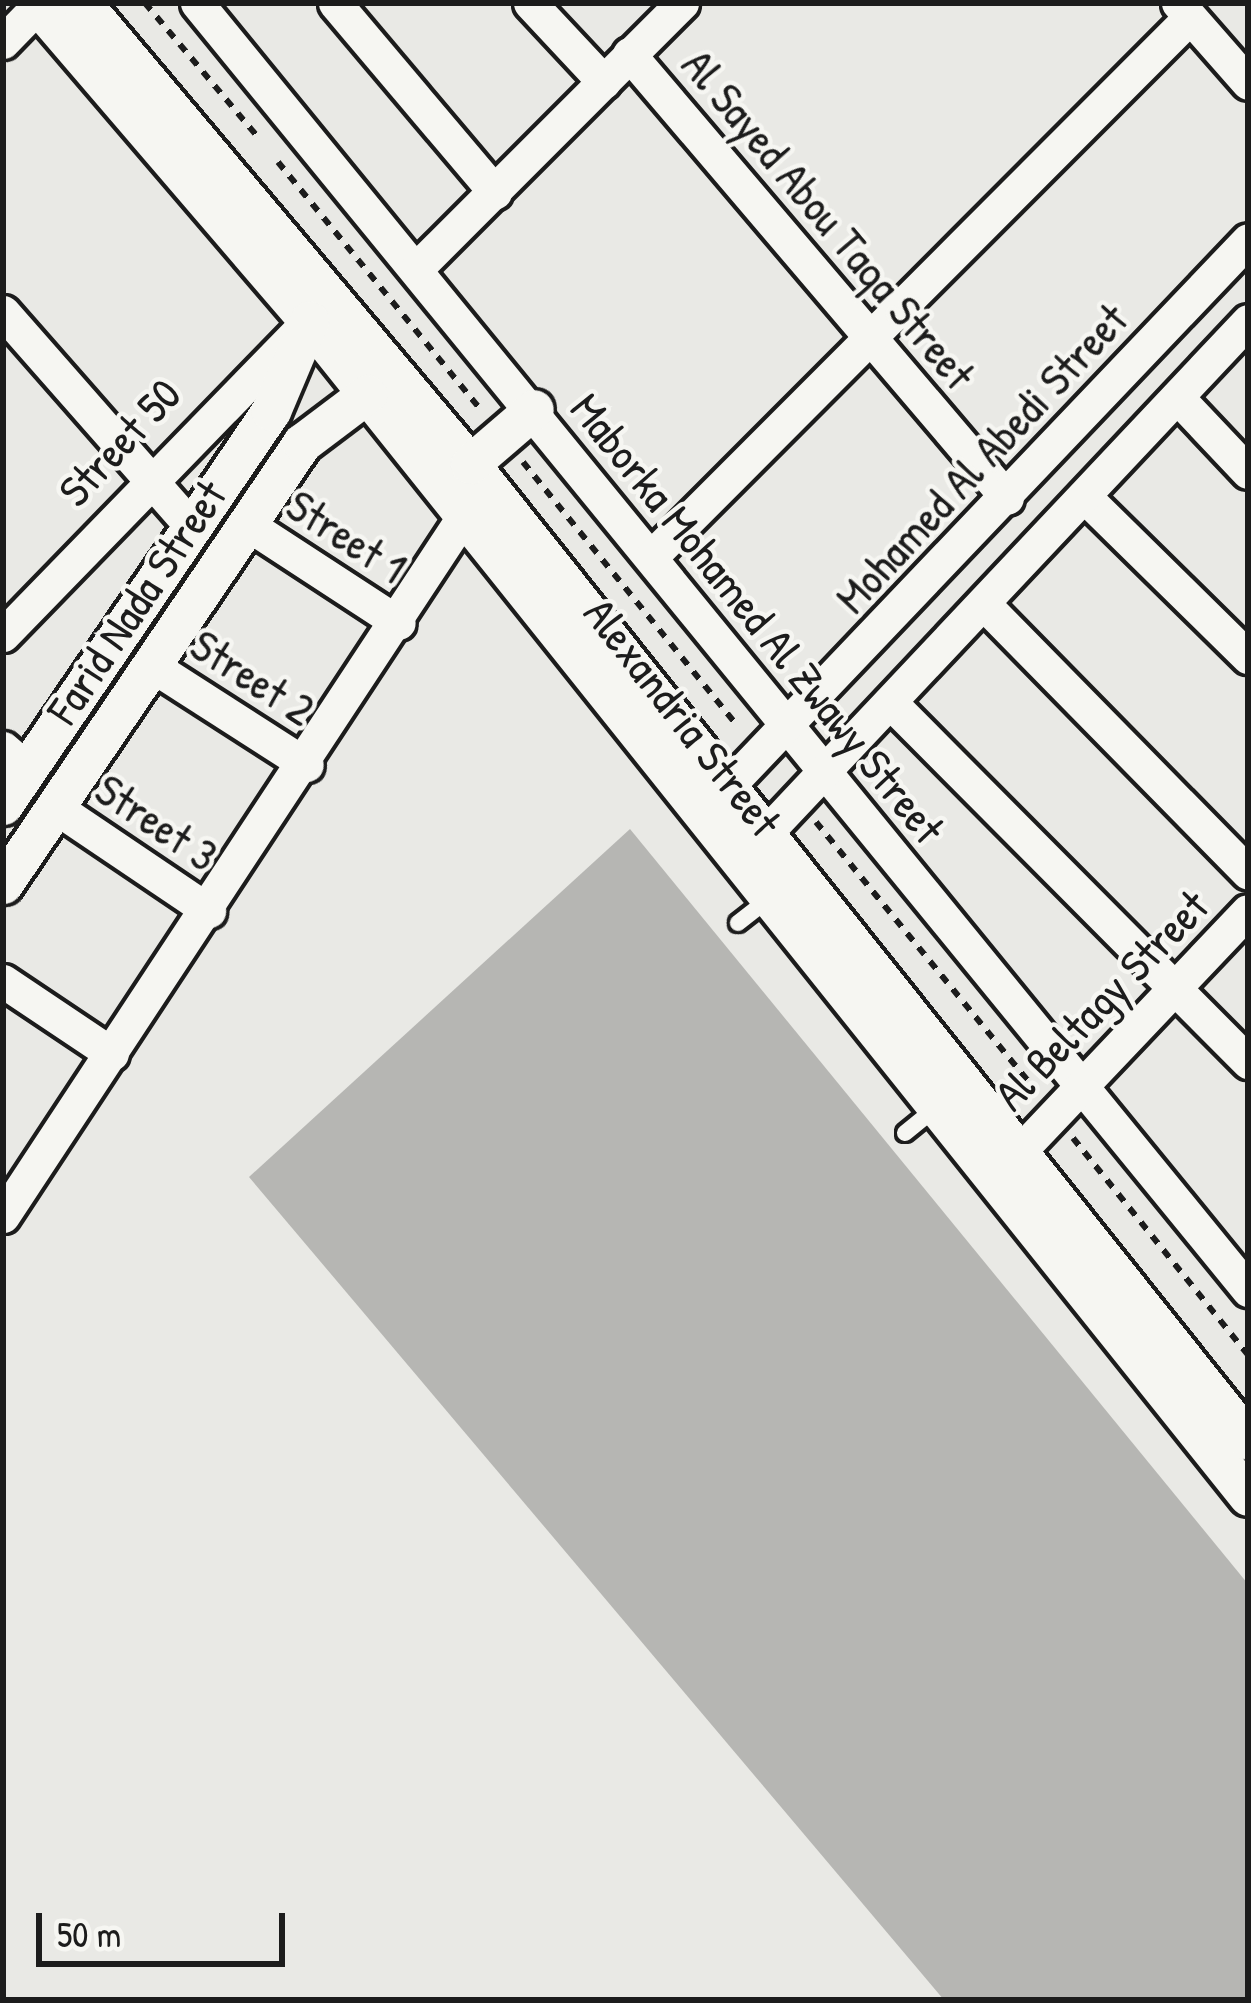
<!DOCTYPE html>
<html>
<head>
<meta charset="utf-8">
<style>
	body { margin:0 }
	#map { position:relative; width:1251px; height:2003px; overflow:hidden; background:#e9e9e5; font-family:"Patrick Hand",sans-serif }
	div>[style] { position:absolute }
	[style*='--x'] { left:calc(var(--x)*1px); top:calc(var(--y)*1px); width:calc(var(--w)*1px); rotate:calc(var(--a)*1deg) }
	.building>* { inset:0; background:#b6b6b3 }
	.path>* { height:6px; margin-top:-3px; transform-origin:0; background:repeating-linear-gradient(90deg,#1c1c1c 0 9px,transparent 0 18px) }
	.roads { filter:drop-shadow(3px 0 #1c1c1c) drop-shadow(-3px 0 #1c1c1c) drop-shadow(0 3px #1c1c1c) drop-shadow(0 -3px #1c1c1c) }
	.service>* { height:16px; margin:-8px; padding:0 8px; transform-origin:8px; border-radius:8px; background:#f6f6f2 }
	.minor>* { height:33px; margin:-16.5px; padding:0 16.5px; transform-origin:16.5px; border-radius:16.5px; background:#f6f6f2 }
	.tertiary>* { height:39px; margin:-19.5px; padding:0 19.5px; transform-origin:19.5px; border-radius:19.5px; background:#f6f6f2 }
	span { translate:-50% -50%; white-space:nowrap; text-align:center; line-height:1.15; -webkit-text-stroke:9px #f6f6f2; paint-order:stroke }
	.street-label { font-size:45px; color:#1c1c1c }
	.frame { position:absolute; inset:0; border:6px solid #1c1c1c; pointer-events:none }
	.scale { position:absolute; left:36px; top:1913px; width:249px; height:54px; box-sizing:border-box; border:6px solid #1c1c1c; border-top:0; padding-left:15px; font-size:36px; line-height:42px; white-space:nowrap; color:#1c1c1c; -webkit-text-stroke:9px #f6f6f2; paint-order:stroke }
</style>
</head>
<body>
<div id="map">
	<div class="building">
		<i style="clip-path:polygon(630px 829px,1248px 1584px,1248px 2000px,944px 2000px,249px 1177px)"></i>
	</div>
	<div class="path">
		<i style="--x:145;--y:3;--w:174;--a:49.9"></i>
		<i style="--x:278;--y:162;--w:320;--a:50.7"></i>
		<i style="--x:523;--y:462;--w:341;--a:50.9"></i>
		<i style="--x:816;--y:822;--w:346;--a:50.7"></i>
		<i style="--x:1073;--y:1138;--w:279;--a:51.1"></i>
	</div>
	<div class="roads">
		<div class="service">
			<i style="--x:738;--y:923;--w:37;--a:-38"></i>
			<i style="--x:905;--y:1133;--w:38;--a:-39"></i>
		</div>
		<div class="minor">
			<i style="--x:197;--y:3;--w:1662;--a:50.76"></i>
			<i style="--x:335;--y:3;--w:248;--a:49.8"></i>
			<i style="--x:530;--y:3;--w:108;--a:46.9"></i>
			<i style="--x:1178;--y:3;--w:106;--a:48.8"></i>
			<i style="--x:3;--y:42;--w:50;--a:-45.8"></i>
			<i style="--x:629;--y:54;--w:583;--a:49.59"></i>
			<i style="--x:417;--y:268;--w:375;--a:-45"></i>
			<i style="--x:3;--y:312;--w:286;--a:48.7"></i>
			<i style="--x:1177;--y:397;--w:103;--a:46.6"></i>
			<i style="--x:1084;--y:496;--w:230;--a:44.5"></i>
			<i style="--x:247;--y:524;--w:181;--a:33.1"></i>
			<i style="--x:652;--y:556;--w:760;--a:-45.05"></i>
			<i style="--x:983;--y:603;--w:378;--a:45.5"></i>
			<i style="--x:3;--y:635;--w:436;--a:-45.8"></i>
			<i style="--x:151;--y:665;--w:185;--a:32.7"></i>
			<i style="--x:890;--y:702;--w:508;--a:45.16"></i>
			<i style="--x:3;--y:748;--w:32;--a:41"></i>
			<i style="--x:727;--y:787;--w:755;--a:-46.39"></i>
			<i style="--x:55;--y:807;--w:186;--a:34"></i>
			<i style="--x:764;--y:835;--w:706;--a:-46.72"></i>
			<i style="--x:3;--y:981;--w:131;--a:33.8"></i>
			<i style="--x:1019;--y:1152;--w:332;--a:-46.5"></i>
			<i style="--x:3;--y:1216;--w:837;--a:-56.65"></i>
		</div>
		<div class="tertiary">
			<i style="--x:36;--y:3;--w:419;--a:49.4"></i>
			<i style="--x:309;--y:321;--w:1504;--a:51.37"></i>
			<i style="--x:82;--y:3;--w:603;--a:49.91"></i>
			<i style="--x:470;--y:464;--w:1248;--a:51.44"></i>
			<i style="--x:470;--y:464;--w:84;--a:-40.7"></i>
			<i style="--x:3;--y:805;--w:477;--a:-55.8"></i>
			<i style="--x:271;--y:411;--w:98;--a:-67.1"></i>
			<i style="--x:3;--y:884;--w:533;--a:-55.86"></i>
			<i style="--x:302;--y:443;--w:81;--a:-37"></i>
		</div>
	</div>
	<div class="street-label">
		<span style="left:829px;top:219px;rotate:50deg">Al Sayed Abou Taqa Street</span>
		<span style="left:119px;top:442px;rotate:-47deg">Street 50</span>
		<span style="left:981px;top:458px;rotate:-47deg">Mohamed Al Abedi Street</span>
		<span style="left:347px;top:536px;rotate:33deg">Street 1</span>
		<span style="left:136px;top:602px;rotate:-56deg">Farid Nada Street</span>
		<span style="left:758px;top:618px;rotate:51deg">Maborka Mohamed Al Zwawy Street</span>
		<span style="left:253px;top:677px;rotate:33deg">Street 2</span>
		<span style="left:683px;top:717px;rotate:52deg">Alexandria Street</span>
		<span style="left:157px;top:822px;rotate:34deg">Street 3</span>
		<span style="left:1101px;top:1000px;rotate:-46deg">Al Beltagy Street</span>
	</div>
	<div class="frame"></div>
	<div class="scale">50 m</div>
</div>
</body>
</html>
